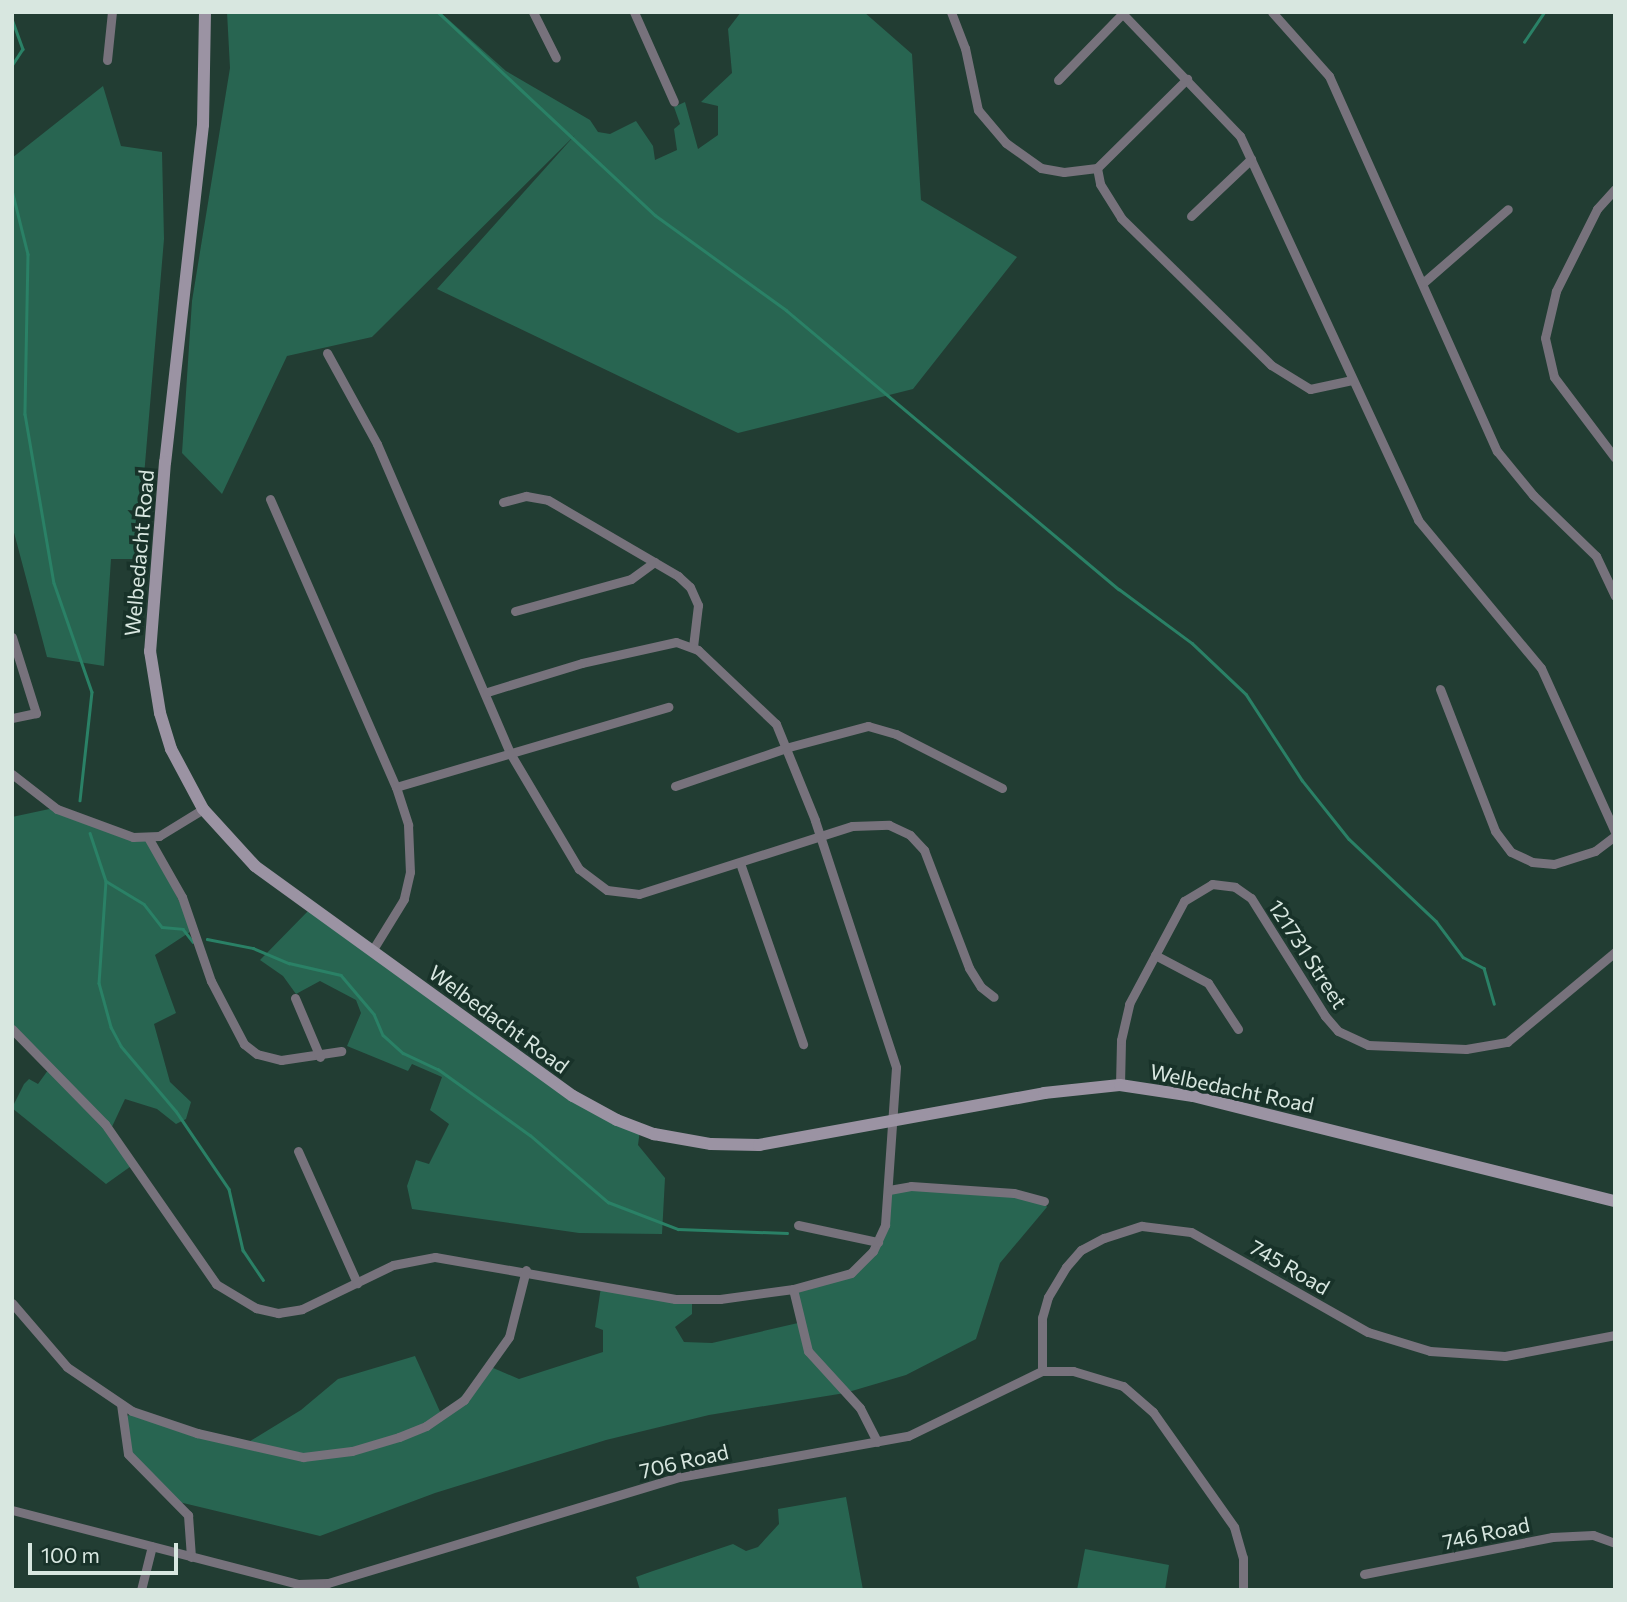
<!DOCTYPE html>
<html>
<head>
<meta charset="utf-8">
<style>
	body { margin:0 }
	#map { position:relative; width:1627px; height:1602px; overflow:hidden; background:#223d33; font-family:Commissioner,sans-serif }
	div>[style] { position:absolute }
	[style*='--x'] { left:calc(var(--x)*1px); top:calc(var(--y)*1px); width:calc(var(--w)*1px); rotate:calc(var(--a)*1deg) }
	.green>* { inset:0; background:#286551 }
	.stream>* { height:2.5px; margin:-1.25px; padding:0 1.25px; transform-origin:1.25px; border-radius:1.25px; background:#2a8166 }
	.street>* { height:9px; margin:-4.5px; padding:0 4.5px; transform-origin:4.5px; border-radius:4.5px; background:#77727c }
	.secondary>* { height:12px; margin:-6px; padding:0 6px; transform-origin:6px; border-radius:6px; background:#9b93a3 }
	span { translate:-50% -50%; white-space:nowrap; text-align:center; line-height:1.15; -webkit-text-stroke:7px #183229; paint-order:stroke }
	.street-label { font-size:21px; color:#d8e7e0 }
	.frame { position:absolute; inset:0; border:14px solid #d8e7e0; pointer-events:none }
	.scale { position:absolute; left:28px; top:1543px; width:150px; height:32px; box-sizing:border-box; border:4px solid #d8e7e0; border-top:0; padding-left:9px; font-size:21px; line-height:24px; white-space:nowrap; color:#d8e7e0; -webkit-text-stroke:5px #183229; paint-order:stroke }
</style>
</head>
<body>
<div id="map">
	<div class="green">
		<i style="clip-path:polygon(227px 12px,440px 12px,506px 71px,590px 120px,598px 132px,610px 134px,636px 121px,653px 146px,655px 160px,677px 150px,674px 129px,680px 124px,674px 107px,685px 102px,698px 149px,718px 135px,718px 106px,701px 102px,732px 73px,728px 29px,741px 12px,864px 12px,912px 54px,921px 200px,1017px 257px,913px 389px,738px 433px,437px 289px,575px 135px,372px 337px,287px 356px,222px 494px,182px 453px,192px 301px,230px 68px)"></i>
		<i style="clip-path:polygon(103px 86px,121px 146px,162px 152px,164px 239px,137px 559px,111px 559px,104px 666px,47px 657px,12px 525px,12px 158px)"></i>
		<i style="clip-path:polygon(54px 808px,149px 839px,193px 930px,155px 955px,176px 1013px,154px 1024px,170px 1082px,191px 1102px,186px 1119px,176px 1124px,157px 1109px,125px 1099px,110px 1131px,134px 1164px,106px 1184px,12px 1108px,24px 1084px,29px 1079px,38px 1084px,51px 1066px,12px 1030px,12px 817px)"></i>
		<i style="clip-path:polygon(310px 909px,537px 1074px,640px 1130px,638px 1145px,665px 1178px,662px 1234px,579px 1233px,412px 1209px,407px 1186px,416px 1160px,429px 1164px,449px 1124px,430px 1110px,442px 1077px,412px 1064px,408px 1071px,347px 1046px,361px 1013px,356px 1000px,320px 981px,296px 994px,283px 976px,260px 960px)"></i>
		<i style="clip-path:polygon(896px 1187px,1014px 1195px,1043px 1201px,1047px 1207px,1000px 1263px,976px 1339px,906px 1375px,845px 1393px,709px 1415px,606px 1440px,435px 1493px,320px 1536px,179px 1502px,133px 1461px,126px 1417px,132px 1413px,242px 1446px,301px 1410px,338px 1379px,415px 1356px,442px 1416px,491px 1367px,519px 1379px,603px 1352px,603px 1330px,595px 1327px,601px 1287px,692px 1301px,692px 1314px,675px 1327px,684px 1342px,712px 1343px,798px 1323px,792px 1289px,841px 1278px,879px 1242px,889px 1190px)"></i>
		<i style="clip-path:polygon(846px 1497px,863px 1590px,640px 1590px,636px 1577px,650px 1572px,733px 1544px,746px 1551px,758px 1547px,779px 1524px,778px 1509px)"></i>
		<i style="clip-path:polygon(1085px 1549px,1169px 1565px,1165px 1590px,1077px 1590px)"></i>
	</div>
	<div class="stream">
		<i style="--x:438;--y:12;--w:297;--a:43.1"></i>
		<i style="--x:655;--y:215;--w:162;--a:35.9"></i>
		<i style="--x:786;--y:310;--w:434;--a:40"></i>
		<i style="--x:1119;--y:589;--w:91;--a:36.5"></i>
		<i style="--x:1192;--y:643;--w:74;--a:43.4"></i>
		<i style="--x:1246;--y:694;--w:103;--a:56.9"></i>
		<i style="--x:1302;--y:780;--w:75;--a:51.5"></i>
		<i style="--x:1349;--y:839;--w:120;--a:43.3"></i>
		<i style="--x:1436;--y:921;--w:45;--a:53.1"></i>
		<i style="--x:1463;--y:957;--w:24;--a:28"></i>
		<i style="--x:1484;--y:968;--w:37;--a:74"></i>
		<i style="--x:12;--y:19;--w:32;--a:70"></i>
		<i style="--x:23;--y:49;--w:20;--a:123"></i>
		<i style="--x:1524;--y:42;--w:36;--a:-56"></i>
		<i style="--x:12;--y:190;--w:66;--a:76"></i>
		<i style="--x:28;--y:254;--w:160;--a:91.1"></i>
		<i style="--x:25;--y:414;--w:171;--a:80.3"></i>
		<i style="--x:54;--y:583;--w:115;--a:70.8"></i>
		<i style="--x:92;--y:692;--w:109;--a:96.3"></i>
		<i style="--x:90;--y:833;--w:51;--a:71.6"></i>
		<i style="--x:106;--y:881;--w:44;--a:31.2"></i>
		<i style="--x:144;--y:904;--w:29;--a:52"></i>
		<i style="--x:162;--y:927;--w:21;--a:5"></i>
		<i style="--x:183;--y:929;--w:16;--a:52"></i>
		<i style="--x:106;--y:881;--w:102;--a:93.9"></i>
		<i style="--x:99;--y:983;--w:46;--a:74.7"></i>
		<i style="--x:111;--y:1027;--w:21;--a:62"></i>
		<i style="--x:121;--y:1046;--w:85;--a:49.8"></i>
		<i style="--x:176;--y:1111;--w:94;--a:55.8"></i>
		<i style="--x:229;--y:1189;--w:63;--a:77.1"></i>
		<i style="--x:243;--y:1250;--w:36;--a:56"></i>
		<i style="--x:207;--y:939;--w:47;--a:11.1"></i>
		<i style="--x:253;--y:948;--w:39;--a:23"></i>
		<i style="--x:289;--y:963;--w:53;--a:13"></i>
		<i style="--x:341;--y:975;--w:51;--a:49.8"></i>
		<i style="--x:374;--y:1014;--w:23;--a:67"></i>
		<i style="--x:383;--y:1035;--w:27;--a:42"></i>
		<i style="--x:403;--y:1053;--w:38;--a:25"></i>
		<i style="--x:438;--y:1069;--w:113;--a:35.7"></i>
		<i style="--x:530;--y:1135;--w:103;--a:40.7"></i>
		<i style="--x:608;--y:1202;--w:75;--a:21.1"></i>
		<i style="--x:678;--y:1229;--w:109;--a:2.1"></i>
	</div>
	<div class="street">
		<i style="--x:533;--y:12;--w:51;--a:63.4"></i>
		<i style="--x:634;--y:12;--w:98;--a:66"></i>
		<i style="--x:951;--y:12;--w:39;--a:69"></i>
		<i style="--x:965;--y:48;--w:63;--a:78.2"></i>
		<i style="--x:978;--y:110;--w:43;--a:49.7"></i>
		<i style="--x:1006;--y:143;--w:43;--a:35.5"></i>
		<i style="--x:1041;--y:168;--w:23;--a:10"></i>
		<i style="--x:1064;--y:172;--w:33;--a:-7"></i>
		<i style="--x:1097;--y:168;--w:127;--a:-44.7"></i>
		<i style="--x:1121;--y:12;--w:172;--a:46.2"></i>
		<i style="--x:1240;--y:136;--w:423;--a:65.1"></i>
		<i style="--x:1418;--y:520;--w:192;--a:50.3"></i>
		<i style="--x:1541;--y:668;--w:180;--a:65.7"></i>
		<i style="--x:1272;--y:12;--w:86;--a:48.3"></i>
		<i style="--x:1329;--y:76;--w:411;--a:65.9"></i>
		<i style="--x:1497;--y:451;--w:57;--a:50.7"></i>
		<i style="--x:1533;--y:495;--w:88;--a:44.1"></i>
		<i style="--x:1596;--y:556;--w:44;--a:64.6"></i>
		<i style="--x:107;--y:60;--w:48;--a:-84.1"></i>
		<i style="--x:1058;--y:80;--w:95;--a:-45.9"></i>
		<i style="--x:1097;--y:168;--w:16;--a:79"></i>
		<i style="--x:1100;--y:184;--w:40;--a:58"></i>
		<i style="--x:1121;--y:218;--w:210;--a:44.4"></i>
		<i style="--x:1271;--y:365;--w:46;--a:31.6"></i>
		<i style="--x:1310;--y:389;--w:43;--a:-12.1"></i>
		<i style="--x:1615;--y:189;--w:27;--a:132"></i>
		<i style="--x:1597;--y:209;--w:92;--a:116.6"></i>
		<i style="--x:1556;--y:291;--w:48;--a:103.2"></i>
		<i style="--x:1545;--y:338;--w:40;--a:77"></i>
		<i style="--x:1554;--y:377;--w:101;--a:53"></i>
		<i style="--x:1191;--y:216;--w:83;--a:-43.5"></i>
		<i style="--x:1424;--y:282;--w:111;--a:-41"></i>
		<i style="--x:327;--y:353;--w:104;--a:61.2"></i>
		<i style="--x:377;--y:444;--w:336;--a:66.7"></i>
		<i style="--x:510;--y:753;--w:135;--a:59.3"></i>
		<i style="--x:579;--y:869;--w:35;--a:37"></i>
		<i style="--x:607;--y:890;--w:32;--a:7"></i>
		<i style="--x:639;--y:894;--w:224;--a:-17.7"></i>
		<i style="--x:852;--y:826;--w:37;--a:-2"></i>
		<i style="--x:889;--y:825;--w:23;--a:25"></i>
		<i style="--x:910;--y:835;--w:21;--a:47"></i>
		<i style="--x:924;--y:850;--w:126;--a:69.1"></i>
		<i style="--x:969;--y:968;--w:22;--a:58"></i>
		<i style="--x:981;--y:987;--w:16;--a:38"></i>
		<i style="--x:270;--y:499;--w:314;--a:66.4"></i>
		<i style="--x:396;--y:787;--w:40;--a:72"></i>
		<i style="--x:408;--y:825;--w:47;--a:87.6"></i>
		<i style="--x:410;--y:872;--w:28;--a:103"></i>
		<i style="--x:404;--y:899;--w:61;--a:121.6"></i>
		<i style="--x:503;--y:502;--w:24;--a:-15"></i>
		<i style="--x:526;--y:496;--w:22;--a:10"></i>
		<i style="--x:548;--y:500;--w:151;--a:30.3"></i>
		<i style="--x:678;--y:576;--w:16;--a:43"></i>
		<i style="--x:690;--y:587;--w:20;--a:66"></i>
		<i style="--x:698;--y:605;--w:42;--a:96.8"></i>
		<i style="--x:515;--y:611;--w:120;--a:-15.4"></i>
		<i style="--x:631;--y:579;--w:29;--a:-36"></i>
		<i style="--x:12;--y:637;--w:80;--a:72.5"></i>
		<i style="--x:36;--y:713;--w:25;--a:168"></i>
		<i style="--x:1440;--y:689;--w:152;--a:68.8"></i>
		<i style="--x:1495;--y:831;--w:26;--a:53"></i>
		<i style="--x:1511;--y:852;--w:23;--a:25"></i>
		<i style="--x:1532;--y:862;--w:22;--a:5"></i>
		<i style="--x:1554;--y:864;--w:43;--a:-17.6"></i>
		<i style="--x:1595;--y:851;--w:25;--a:-37"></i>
		<i style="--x:12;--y:774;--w:57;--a:37.9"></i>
		<i style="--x:57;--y:809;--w:81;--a:20.2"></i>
		<i style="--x:133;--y:837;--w:26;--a:-2"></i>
		<i style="--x:159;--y:836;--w:52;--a:-31.5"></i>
		<i style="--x:675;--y:786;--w:120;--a:-18.9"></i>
		<i style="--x:789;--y:747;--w:82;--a:-14.9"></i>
		<i style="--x:868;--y:726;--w:29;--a:16"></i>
		<i style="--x:896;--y:734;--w:119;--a:27"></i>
		<i style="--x:396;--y:787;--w:284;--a:-16.4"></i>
		<i style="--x:149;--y:839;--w:67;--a:60.4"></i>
		<i style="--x:182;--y:897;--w:89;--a:71"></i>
		<i style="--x:211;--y:981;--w:71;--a:62.4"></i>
		<i style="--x:244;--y:1044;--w:16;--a:38"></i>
		<i style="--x:257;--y:1054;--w:25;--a:14"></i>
		<i style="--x:281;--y:1060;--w:61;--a:-8.5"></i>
		<i style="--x:740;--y:863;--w:192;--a:70.8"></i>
		<i style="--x:1155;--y:955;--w:60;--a:27.8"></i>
		<i style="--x:1208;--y:983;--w:55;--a:56.9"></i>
		<i style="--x:295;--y:998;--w:64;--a:67"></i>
		<i style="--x:12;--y:1029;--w:133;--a:45.6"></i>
		<i style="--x:105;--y:1124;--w:195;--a:55.2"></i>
		<i style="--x:216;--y:1284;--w:47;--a:31"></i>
		<i style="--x:256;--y:1308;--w:23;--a:13"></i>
		<i style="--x:278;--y:1313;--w:24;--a:-9"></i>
		<i style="--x:302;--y:1309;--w:101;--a:-25.8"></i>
		<i style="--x:393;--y:1265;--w:43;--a:-10.8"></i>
		<i style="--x:435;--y:1257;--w:244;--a:9.9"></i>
		<i style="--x:675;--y:1299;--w:45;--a:0"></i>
		<i style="--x:720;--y:1299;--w:74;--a:-7.8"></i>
		<i style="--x:793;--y:1289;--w:60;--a:-15.4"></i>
		<i style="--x:851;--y:1273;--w:31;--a:-45"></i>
		<i style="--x:873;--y:1251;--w:29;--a:-65"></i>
		<i style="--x:885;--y:1225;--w:158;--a:-86"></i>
		<i style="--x:896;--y:1067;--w:260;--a:-108.2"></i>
		<i style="--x:815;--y:820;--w:104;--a:-112.1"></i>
		<i style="--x:776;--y:724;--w:108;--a:-136.5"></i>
		<i style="--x:698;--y:650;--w:23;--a:-160"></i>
		<i style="--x:676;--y:642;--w:96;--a:167.4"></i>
		<i style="--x:582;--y:663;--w:99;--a:163"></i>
		<i style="--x:1120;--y:1085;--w:45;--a:-88.7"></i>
		<i style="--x:1121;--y:1040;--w:37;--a:-77"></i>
		<i style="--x:1129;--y:1004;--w:117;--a:-61.9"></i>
		<i style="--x:1184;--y:901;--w:33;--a:-31"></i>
		<i style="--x:1212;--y:884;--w:23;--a:7"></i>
		<i style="--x:1235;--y:887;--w:19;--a:35"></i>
		<i style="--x:1251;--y:898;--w:139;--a:57.9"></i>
		<i style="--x:1325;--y:1016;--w:20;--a:49"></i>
		<i style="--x:1338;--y:1031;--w:33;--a:25"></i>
		<i style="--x:1368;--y:1045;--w:98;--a:2.3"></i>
		<i style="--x:1466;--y:1049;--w:42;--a:-9.7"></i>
		<i style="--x:1507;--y:1042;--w:141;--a:-39.8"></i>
		<i style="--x:298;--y:1151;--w:145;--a:65.9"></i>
		<i style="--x:889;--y:1190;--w:22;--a:-10"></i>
		<i style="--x:911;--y:1186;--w:103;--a:3.9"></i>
		<i style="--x:1014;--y:1193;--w:31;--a:15"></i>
		<i style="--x:798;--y:1225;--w:82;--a:12"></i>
		<i style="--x:793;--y:1289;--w:64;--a:76.4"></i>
		<i style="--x:808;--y:1351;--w:77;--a:47.6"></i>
		<i style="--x:860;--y:1408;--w:38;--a:63"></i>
		<i style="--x:12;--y:1303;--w:84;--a:49.3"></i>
		<i style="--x:67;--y:1367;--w:78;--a:34.1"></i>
		<i style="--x:132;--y:1411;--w:69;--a:18.7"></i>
		<i style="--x:197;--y:1433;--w:109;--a:12.8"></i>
		<i style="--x:303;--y:1457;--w:49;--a:-7"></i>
		<i style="--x:352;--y:1451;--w:49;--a:-16.6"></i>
		<i style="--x:399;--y:1437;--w:29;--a:-22"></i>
		<i style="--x:426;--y:1426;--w:46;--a:-34.4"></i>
		<i style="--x:464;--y:1400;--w:77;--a:-54.5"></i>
		<i style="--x:509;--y:1337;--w:69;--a:-75.8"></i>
		<i style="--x:1042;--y:1371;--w:53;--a:-90"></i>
		<i style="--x:1042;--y:1318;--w:22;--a:-74"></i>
		<i style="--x:1048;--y:1297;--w:35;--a:-59"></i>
		<i style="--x:1066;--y:1267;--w:23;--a:-49"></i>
		<i style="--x:1081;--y:1250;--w:26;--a:-28"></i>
		<i style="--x:1104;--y:1238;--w:40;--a:-18"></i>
		<i style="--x:1142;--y:1226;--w:49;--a:7"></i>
		<i style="--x:1191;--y:1232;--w:203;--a:29.5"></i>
		<i style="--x:1368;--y:1332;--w:65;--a:17"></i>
		<i style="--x:1430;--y:1351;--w:75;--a:3.8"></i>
		<i style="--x:1505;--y:1356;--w:112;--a:-10.8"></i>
		<i style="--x:121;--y:1404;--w:50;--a:82"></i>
		<i style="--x:128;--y:1454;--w:86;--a:45.5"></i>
		<i style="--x:188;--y:1515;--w:42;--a:85.9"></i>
		<i style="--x:12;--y:1510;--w:295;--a:14.5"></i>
		<i style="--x:298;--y:1584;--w:30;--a:-2"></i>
		<i style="--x:328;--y:1583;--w:367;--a:-16.8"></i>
		<i style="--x:679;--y:1477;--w:233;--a:-10.2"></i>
		<i style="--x:908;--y:1436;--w:149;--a:-25.9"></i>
		<i style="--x:1042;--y:1371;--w:31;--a:0"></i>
		<i style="--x:1073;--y:1371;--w:52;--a:16.7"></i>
		<i style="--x:1123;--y:1386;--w:40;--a:41"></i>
		<i style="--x:1153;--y:1412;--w:141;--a:54.8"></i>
		<i style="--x:1234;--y:1527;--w:32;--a:74"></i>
		<i style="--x:1243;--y:1558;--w:32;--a:90"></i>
		<i style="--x:1364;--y:1574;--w:192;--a:-11.1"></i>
		<i style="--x:1552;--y:1537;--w:41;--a:-2.8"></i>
		<i style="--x:1593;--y:1535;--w:23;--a:20"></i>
		<i style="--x:141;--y:1590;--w:45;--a:-76"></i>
	</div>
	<div class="secondary">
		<i style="--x:205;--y:12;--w:113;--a:91"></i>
		<i style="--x:203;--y:125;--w:339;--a:96.4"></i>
		<i style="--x:165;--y:462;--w:190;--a:94.5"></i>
		<i style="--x:150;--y:651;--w:63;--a:80.8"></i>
		<i style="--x:160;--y:713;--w:38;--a:73"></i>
		<i style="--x:171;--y:749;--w:68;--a:61.9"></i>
		<i style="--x:203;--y:809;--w:77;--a:47.6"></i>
		<i style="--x:255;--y:866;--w:392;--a:35.9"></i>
		<i style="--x:573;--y:1096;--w:50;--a:28.6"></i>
		<i style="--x:617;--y:1120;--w:40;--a:21"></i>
		<i style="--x:654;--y:1134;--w:58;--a:10"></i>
		<i style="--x:711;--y:1144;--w:48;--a:1.2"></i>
		<i style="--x:759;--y:1145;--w:290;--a:-10.3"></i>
		<i style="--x:1044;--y:1093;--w:76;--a:-6"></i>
		<i style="--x:1120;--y:1085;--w:74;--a:8.6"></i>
		<i style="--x:1193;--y:1096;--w:435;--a:14"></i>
	</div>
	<div class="street-label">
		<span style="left:139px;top:553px;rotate:-85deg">Welbedacht Road</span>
		<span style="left:1308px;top:954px;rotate:57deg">121731 Street</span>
		<span style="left:499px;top:1019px;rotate:36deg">Welbedacht Road</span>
		<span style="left:1232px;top:1088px;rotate:12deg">Welbedacht Road</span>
		<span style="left:1290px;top:1267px;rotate:30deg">745 Road</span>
		<span style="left:684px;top:1461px;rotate:-13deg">706 Road</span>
		<span style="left:1486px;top:1533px;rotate:-12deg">746 Road</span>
	</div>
	<div class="frame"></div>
	<div class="scale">100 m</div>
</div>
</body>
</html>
